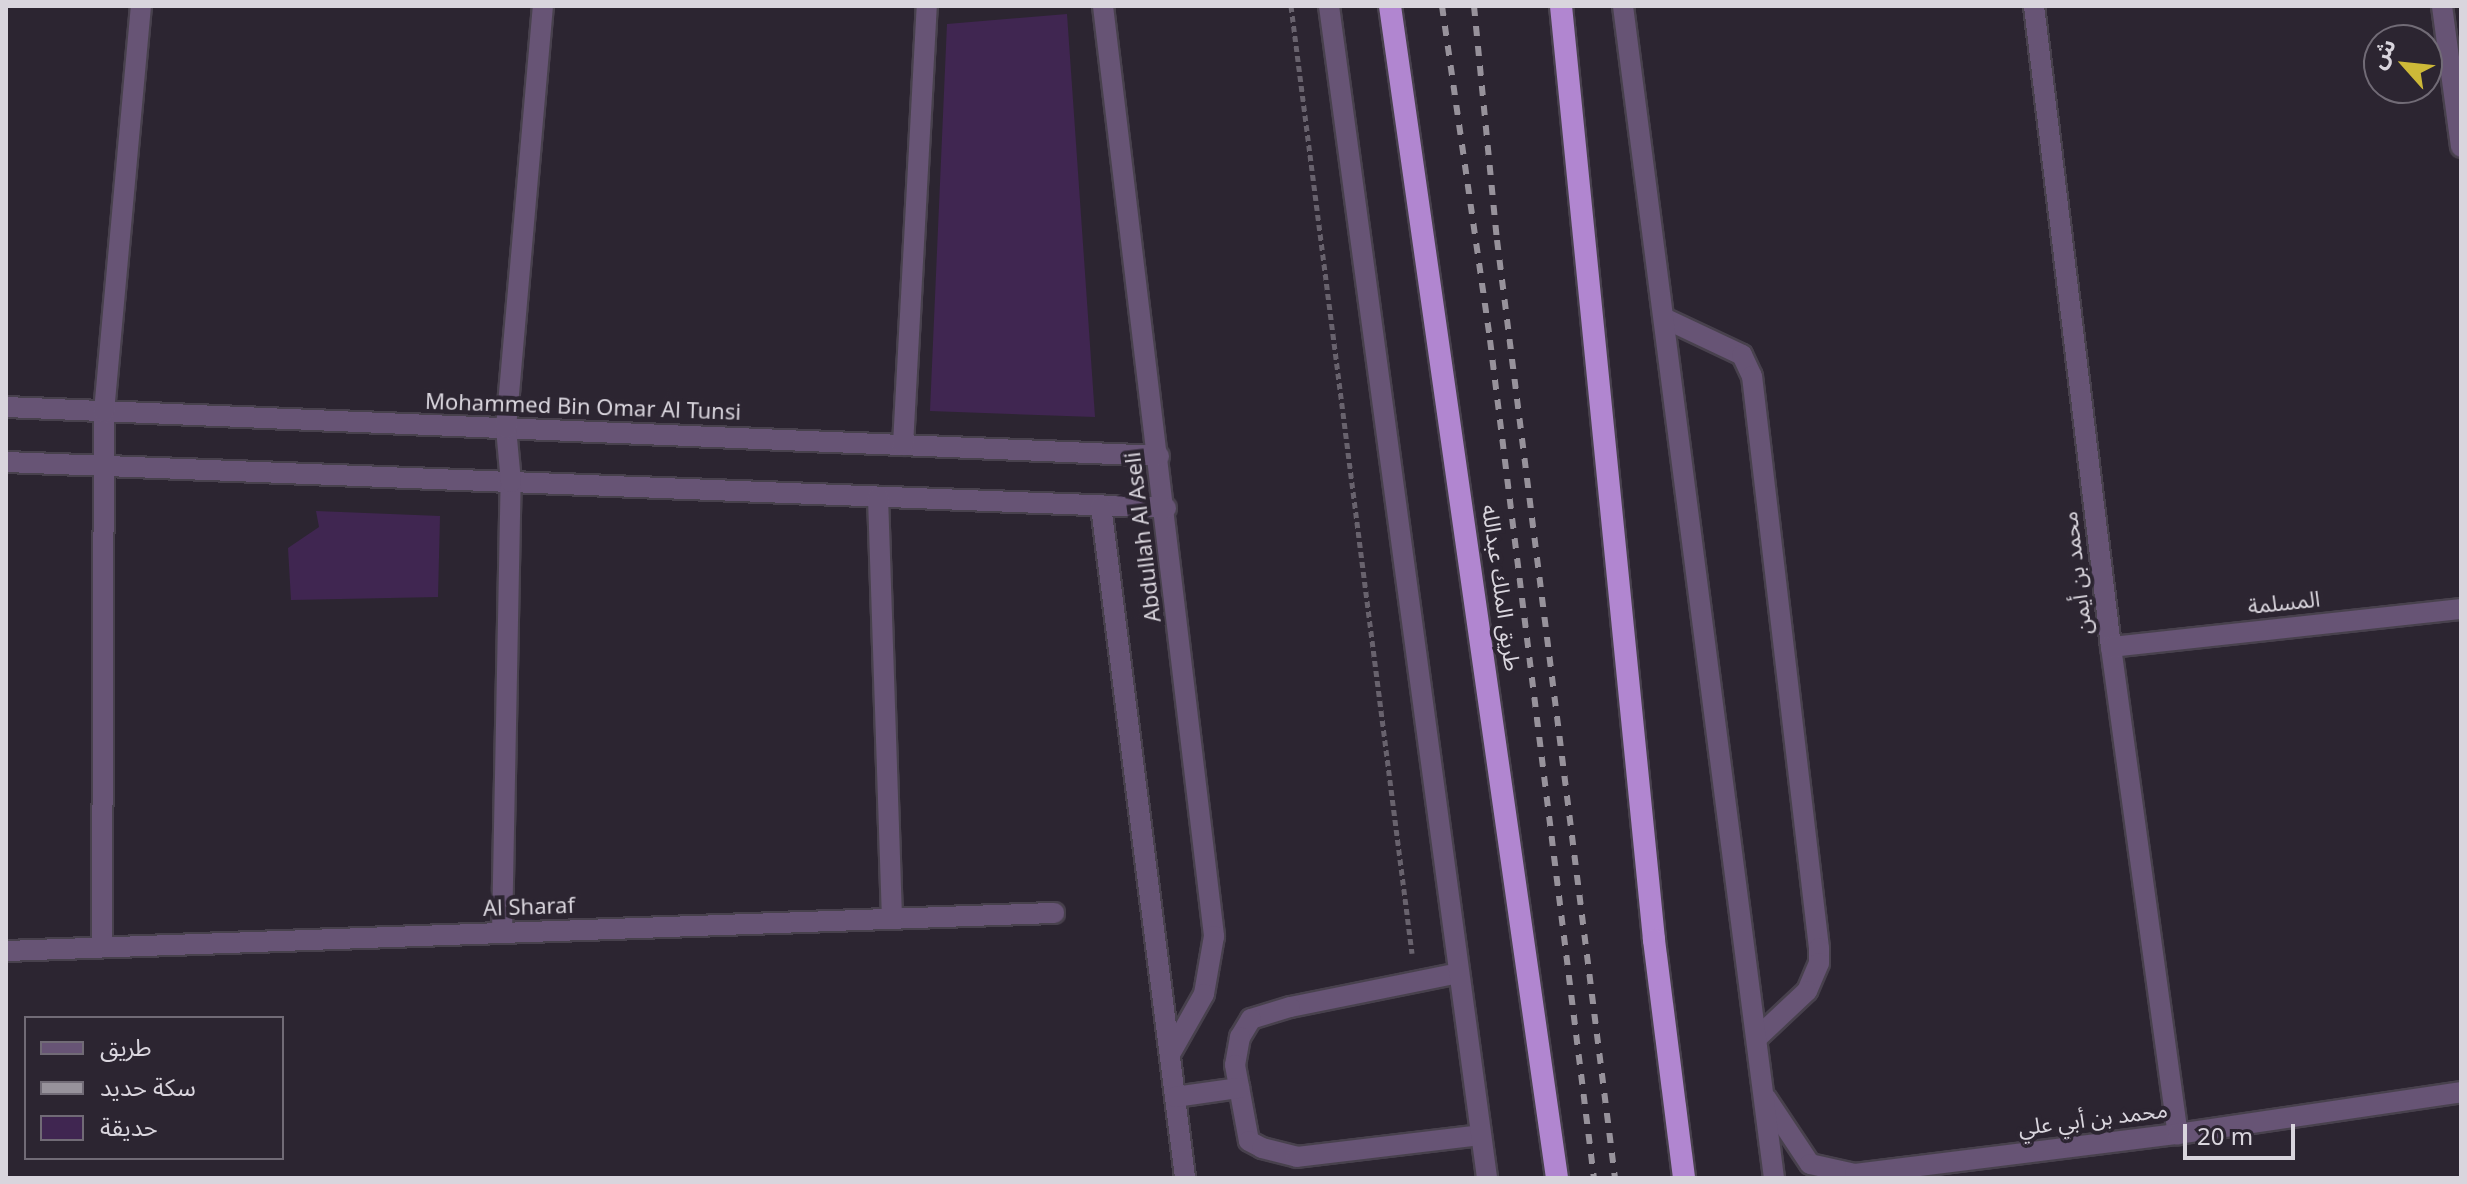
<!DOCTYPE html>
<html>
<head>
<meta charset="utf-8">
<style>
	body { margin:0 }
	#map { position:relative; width:2467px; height:1184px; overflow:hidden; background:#2c2531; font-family:Georgia,"Noto Sans Arabic",serif }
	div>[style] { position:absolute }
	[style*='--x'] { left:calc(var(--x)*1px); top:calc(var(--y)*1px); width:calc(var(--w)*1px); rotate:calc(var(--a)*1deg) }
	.green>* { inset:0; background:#402651 }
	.path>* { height:5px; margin-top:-2.5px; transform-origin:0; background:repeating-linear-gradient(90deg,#68626d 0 6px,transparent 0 10px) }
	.roads { filter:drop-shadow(2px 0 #48414d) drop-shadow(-2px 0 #48414d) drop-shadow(0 2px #48414d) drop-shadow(0 -2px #48414d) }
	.service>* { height:20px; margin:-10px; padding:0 10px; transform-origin:10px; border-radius:10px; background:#675475 }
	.minor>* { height:20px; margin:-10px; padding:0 10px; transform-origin:10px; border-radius:10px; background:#675475 }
	.tertiary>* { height:20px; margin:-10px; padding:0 10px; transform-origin:10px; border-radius:10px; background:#675475 }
	.trunk>* { height:22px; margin:-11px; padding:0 11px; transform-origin:11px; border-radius:11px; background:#b186d0 }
	.rail>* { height:6px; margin-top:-3px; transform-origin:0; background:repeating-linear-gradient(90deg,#97929b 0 10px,transparent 0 20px) }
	span { translate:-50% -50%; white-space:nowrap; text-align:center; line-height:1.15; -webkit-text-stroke:8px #2c2531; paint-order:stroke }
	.street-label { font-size:22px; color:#d9d5dd }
	.frame { position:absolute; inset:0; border:8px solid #d9d5dd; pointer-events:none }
	.legend { position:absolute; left:24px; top:1016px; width:260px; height:144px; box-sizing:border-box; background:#2c2531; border:2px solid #716b76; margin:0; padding:10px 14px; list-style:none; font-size:24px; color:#d9d5dd }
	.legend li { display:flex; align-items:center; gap:16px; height:40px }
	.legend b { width:40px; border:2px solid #716b76 }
	.north { position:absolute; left:2363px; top:24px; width:80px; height:80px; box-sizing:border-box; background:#2c2531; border:2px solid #716b76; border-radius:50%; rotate:297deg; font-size:22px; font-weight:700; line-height:32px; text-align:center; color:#d9d5dd }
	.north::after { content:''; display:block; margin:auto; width:28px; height:36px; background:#cdb938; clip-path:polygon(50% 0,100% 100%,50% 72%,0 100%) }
	.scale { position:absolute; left:2183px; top:1124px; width:112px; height:36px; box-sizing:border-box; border:4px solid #d9d5dd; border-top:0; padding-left:10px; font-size:24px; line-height:28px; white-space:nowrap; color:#d9d5dd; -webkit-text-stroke:6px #2c2531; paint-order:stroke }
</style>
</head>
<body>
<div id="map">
	<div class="green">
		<i style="clip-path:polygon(1067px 14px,1095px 417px,930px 411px,947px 24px)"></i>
		<i style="clip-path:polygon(316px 511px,440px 516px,438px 597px,291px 600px,288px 548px,319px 527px)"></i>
	</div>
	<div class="path">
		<i style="--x:1291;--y:6;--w:955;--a:82.72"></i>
	</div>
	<div class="roads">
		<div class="service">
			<i style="--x:1666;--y:319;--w:84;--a:25.3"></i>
			<i style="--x:1742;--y:355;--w:23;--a:65"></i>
			<i style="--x:1752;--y:376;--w:576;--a:83.32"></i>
			<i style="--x:1819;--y:948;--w:15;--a:90"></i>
			<i style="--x:1819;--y:963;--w:30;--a:113"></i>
			<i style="--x:1807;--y:991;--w:67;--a:136.8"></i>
		</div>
		<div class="minor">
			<i style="--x:1103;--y:6;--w:937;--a:83.19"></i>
			<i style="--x:1214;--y:936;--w:59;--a:99.8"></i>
			<i style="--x:1204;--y:994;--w:69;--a:119.5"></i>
			<i style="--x:2034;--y:6;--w:646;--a:83.15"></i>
			<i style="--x:2111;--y:647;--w:492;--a:82.2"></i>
			<i style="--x:2442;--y:6;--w:142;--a:82.3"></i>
			<i style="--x:6;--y:407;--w:1154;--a:2.43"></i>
			<i style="--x:903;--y:445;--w:440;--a:-86.9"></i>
			<i style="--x:6;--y:462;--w:1161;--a:2.27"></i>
			<i style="--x:878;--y:497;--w:422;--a:88.1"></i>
			<i style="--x:1101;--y:506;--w:677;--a:82.87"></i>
			<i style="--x:2111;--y:647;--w:352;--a:-6.2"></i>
			<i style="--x:502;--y:933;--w:451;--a:-88.9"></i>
			<i style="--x:511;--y:482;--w:54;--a:-95.3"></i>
			<i style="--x:506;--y:428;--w:424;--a:-85"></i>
			<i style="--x:102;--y:947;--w:535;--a:-89.79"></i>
			<i style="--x:104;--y:412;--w:408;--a:-84.8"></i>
			<i style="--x:6;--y:951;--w:1049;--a:-2.08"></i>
			<i style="--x:1459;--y:973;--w:172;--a:168.6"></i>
			<i style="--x:1290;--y:1007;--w:41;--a:162.9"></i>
			<i style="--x:1251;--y:1019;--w:21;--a:121"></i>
			<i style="--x:1240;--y:1037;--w:28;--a:100"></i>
			<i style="--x:1235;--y:1065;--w:77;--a:79.6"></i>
			<i style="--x:1249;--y:1141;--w:15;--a:28"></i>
			<i style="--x:1262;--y:1148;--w:36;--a:14"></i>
			<i style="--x:1297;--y:1157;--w:185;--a:-6.8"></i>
			<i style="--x:1175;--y:1097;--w:65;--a:-8"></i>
			<i style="--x:1766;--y:1098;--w:79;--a:56.3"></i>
			<i style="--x:1810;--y:1164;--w:46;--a:12.5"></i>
			<i style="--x:1855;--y:1174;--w:325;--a:-7.1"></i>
			<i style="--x:2178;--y:1134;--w:286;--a:-8.4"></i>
		</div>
		<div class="tertiary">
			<i style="--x:1329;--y:6;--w:1183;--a:82.32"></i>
			<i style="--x:1623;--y:6;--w:1182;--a:82.66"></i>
		</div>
		<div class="trunk">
			<i style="--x:1390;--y:6;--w:1184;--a:81.89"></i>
			<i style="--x:1561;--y:6;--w:939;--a:84.31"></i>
			<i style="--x:1654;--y:940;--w:240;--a:82.8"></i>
		</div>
	</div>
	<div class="rail">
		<i style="--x:1442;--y:6;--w:337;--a:81.8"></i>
		<i style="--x:1490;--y:340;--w:844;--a:82.93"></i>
		<i style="--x:1474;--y:6;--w:235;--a:84.4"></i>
		<i style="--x:1497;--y:240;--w:945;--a:82.83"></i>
	</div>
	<div class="street-label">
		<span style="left:583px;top:408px;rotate:2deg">Mohammed Bin Omar Al Tunsi</span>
		<span style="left:1144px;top:537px;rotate:-97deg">Abdullah Al Aseli</span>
		<span style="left:2078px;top:573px;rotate:-97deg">محمد بن أيمن</span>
		<span style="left:1500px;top:588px;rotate:82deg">طريق الملك عبدالله</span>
		<span style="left:2284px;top:604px;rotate:-6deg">المسلمة</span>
		<span style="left:529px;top:908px;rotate:-2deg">Al Sharaf</span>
		<span style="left:2093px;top:1120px;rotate:-7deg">محمد بن أبي علي</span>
	</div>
	<div class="frame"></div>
	<ul class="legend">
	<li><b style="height:10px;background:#675475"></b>طريق</li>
	<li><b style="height:10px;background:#97929b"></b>سكة حديد</li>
	<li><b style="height:22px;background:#402651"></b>حديقة</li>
	</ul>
	<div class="north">ش</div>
	<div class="scale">20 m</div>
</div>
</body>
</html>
